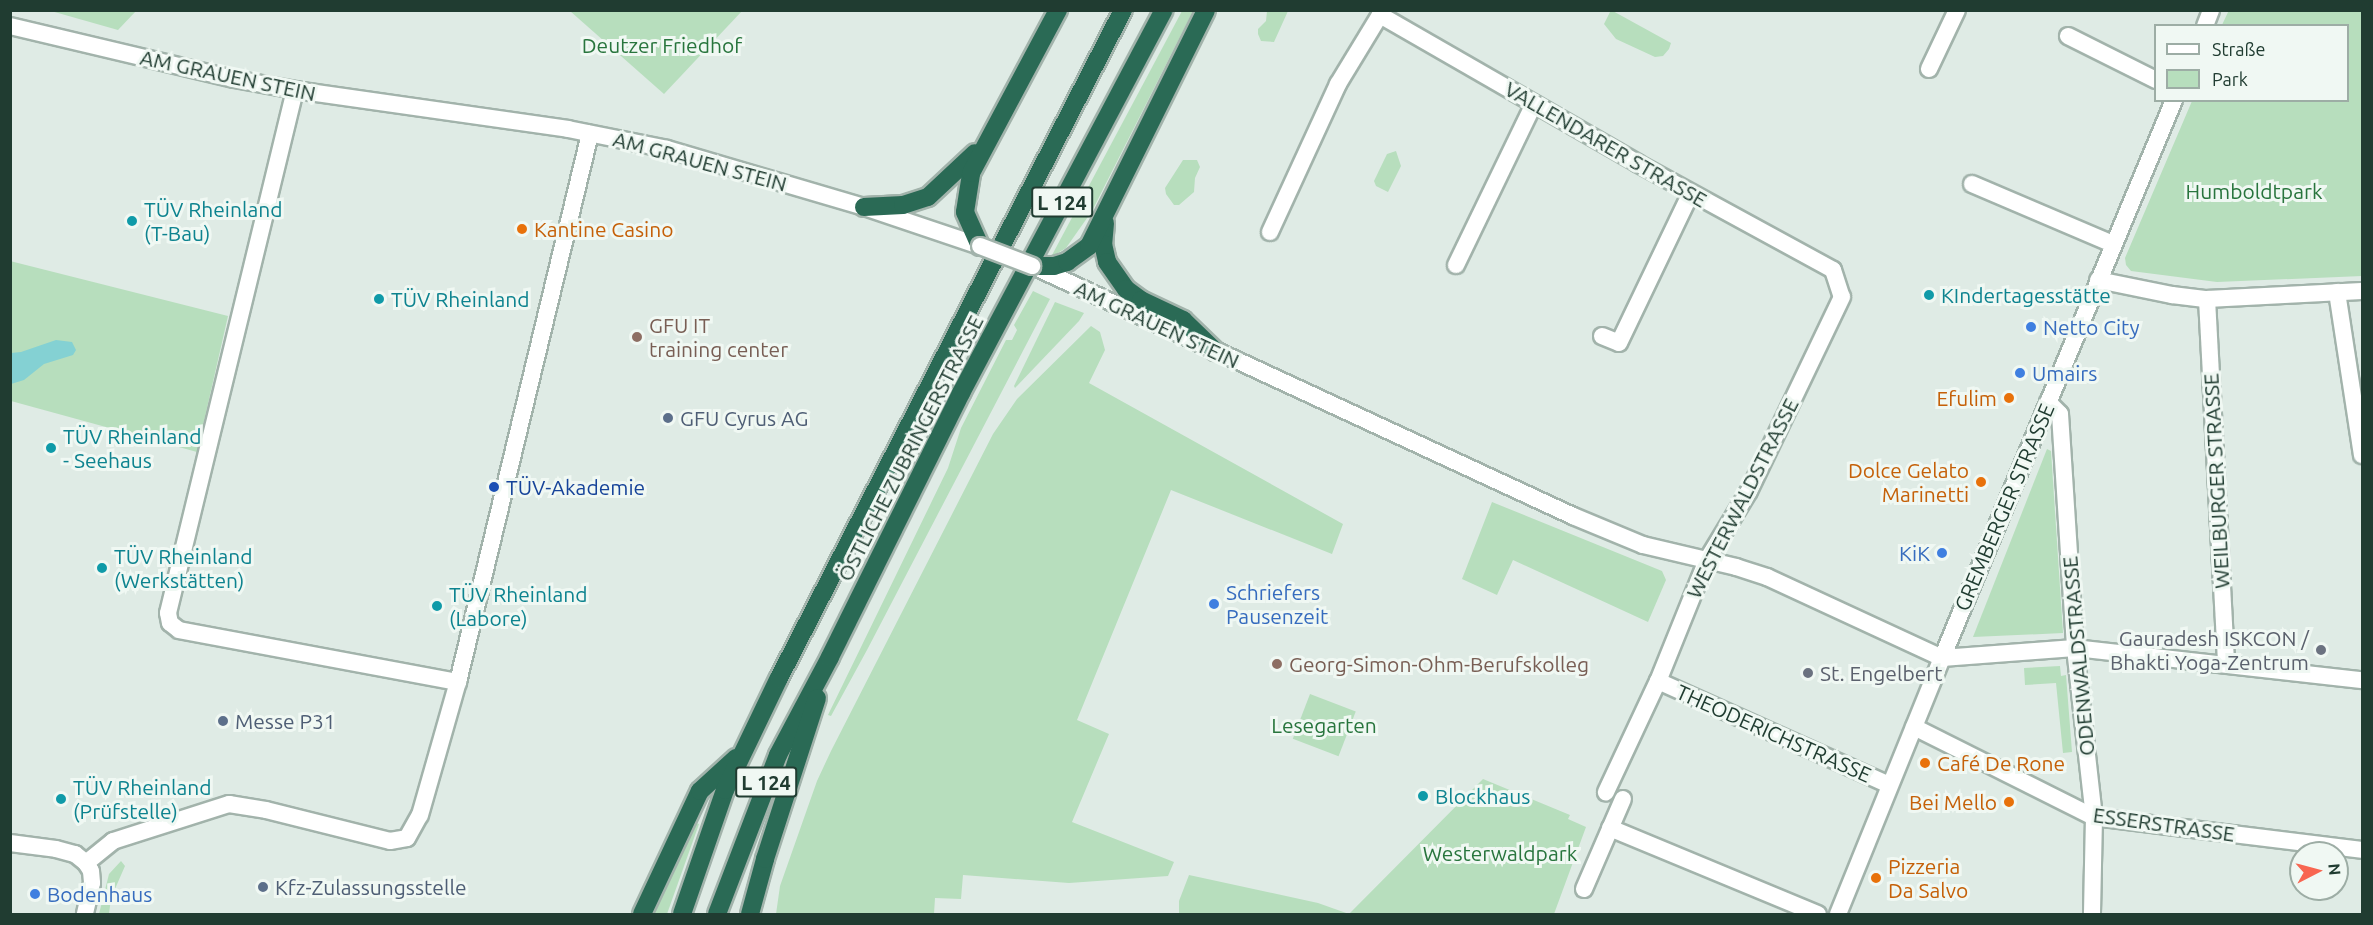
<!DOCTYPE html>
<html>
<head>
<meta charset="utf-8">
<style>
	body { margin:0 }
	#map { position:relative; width:2373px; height:925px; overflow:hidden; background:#dfebe5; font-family:Ubuntu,sans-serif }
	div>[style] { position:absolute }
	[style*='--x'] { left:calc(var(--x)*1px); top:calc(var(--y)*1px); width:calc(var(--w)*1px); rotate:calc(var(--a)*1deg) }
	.green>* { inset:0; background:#b7debd; transform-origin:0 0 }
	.water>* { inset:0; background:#84d1d3 }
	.roads { filter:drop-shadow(2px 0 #a2b3ab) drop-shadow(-2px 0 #a2b3ab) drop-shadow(0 2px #a2b3ab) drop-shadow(0 -2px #a2b3ab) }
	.minor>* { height:16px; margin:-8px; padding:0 8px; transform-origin:8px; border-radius:8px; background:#fff }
	.highway>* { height:18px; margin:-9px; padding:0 9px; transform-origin:9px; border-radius:9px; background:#2a6a55 }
	.bridges { filter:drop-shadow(2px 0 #a2b3ab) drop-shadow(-2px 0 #a2b3ab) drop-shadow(0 2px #a2b3ab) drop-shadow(0 -2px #a2b3ab) }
	.minor-bridge>* { height:16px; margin:-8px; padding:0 8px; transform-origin:8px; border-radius:8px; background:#fff }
	.dots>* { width:16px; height:16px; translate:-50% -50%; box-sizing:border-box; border:3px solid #f0f8f3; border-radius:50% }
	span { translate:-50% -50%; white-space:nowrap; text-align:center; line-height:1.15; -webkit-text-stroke:6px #f0f8f3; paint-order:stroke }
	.shield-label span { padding:2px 4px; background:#f0f8f3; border:2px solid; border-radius:4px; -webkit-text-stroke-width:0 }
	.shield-label { font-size:20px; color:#203c31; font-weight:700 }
	.park-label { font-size:21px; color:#28753d }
	.street-label { font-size:21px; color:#203c31 }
	.culture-label { font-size:21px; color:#0d838f }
	.left { translate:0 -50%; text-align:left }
	.food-label { font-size:21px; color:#c56008 }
	.right { translate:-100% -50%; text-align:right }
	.education-label { font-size:21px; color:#785e54 }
	.shop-label { font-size:21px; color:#366cbe }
	.service-label { font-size:21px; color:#4e5e75 }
	.transit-label { font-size:21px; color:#164399 }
	.worship-label { font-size:21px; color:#5b616d }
	.frame { position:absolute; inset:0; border:12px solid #203c31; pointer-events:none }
	.legend { position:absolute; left:2154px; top:24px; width:195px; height:78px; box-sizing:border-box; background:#f0f8f3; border:2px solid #9dada5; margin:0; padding:8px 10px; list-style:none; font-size:18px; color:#203c31 }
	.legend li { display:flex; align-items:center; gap:12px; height:30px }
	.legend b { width:30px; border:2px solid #9dada5 }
	.north { position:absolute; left:2289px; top:841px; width:60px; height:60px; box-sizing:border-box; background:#f0f8f3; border:2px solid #9dada5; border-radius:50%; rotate:84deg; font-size:16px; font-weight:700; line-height:24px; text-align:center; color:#203c31 }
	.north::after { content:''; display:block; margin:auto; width:21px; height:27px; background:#f86651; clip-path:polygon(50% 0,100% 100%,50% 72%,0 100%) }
</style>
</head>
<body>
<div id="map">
	<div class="green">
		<i style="clip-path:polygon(1611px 10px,1671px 43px,1669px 49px,1663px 56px,1655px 57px,1616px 39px,1604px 24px)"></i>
		<i style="clip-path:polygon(2229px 10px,2362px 11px,2362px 276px,2217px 282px,2131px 271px,2126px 265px,2125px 258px,2192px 101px,2348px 100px,2348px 26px,2222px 25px)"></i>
		<i style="clip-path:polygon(51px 11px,136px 10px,136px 11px,118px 30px)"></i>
		<i style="clip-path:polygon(570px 11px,742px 11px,664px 94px)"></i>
		<i style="clip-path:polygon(1182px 11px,1193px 11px,1092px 211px,1066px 248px,1051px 257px)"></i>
		<i style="clip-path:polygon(1267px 11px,1288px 11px,1274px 42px,1261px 41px,1258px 34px,1258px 29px,1266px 21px)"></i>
		<i style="clip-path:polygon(1396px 151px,1401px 166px,1388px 192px,1376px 186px,1374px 181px,1387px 154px)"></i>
		<i style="clip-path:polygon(1183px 160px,1197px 160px,1200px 167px,1195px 178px,1194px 192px,1179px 205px,1174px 205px,1166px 194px,1165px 188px)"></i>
		<i style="clip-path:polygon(10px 261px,228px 316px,197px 452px,11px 401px)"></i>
		<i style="clip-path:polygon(1033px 291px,1050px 299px,867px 650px,831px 716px,828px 715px,948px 468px,961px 428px,1006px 340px,1012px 340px,1017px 330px,1014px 325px)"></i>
		<i style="clip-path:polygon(1055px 302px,1084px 313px,1079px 321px,1015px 388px,1014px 386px)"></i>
		<i style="clip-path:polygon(1091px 326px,1100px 332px,1105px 350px,1089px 383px,1343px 524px,1332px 554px,1171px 490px,1077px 720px,1109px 734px,1072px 822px,1174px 862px,1168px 876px,1069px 883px,963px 875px,961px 899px,935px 898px,934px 914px,776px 914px,780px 886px,817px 781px,831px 751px,993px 434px,1017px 399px)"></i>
		<i style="clip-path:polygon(2047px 449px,2051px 451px,2063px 633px,1973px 637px)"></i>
		<i style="clip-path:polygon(1492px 502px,1662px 571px,1666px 580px,1648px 622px,1513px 560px,1497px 595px,1462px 579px)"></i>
		<i style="clip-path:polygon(2060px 666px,2061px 676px,2066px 675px,2072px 752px,2063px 753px,2056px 683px,2025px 685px,2024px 668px)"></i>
		<i style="left:1310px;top:694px;width:49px;height:48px;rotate:21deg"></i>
		<i style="clip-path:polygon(1483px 779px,1570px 815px,1568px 819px,1586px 827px,1554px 914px,1349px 914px)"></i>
		<i style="clip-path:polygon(696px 823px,699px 824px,667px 914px,651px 914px)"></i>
		<i style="clip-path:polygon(121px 861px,125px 866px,111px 898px,109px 914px,99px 914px,109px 874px)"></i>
		<i style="clip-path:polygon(1189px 875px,1318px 903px,1349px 914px,1179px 914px,1179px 901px)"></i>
	</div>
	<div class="water">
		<i style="clip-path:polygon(56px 340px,72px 342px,76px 350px,73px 355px,44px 364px,24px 380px,11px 384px,11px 353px,21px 352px)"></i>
	</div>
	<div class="roads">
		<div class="minor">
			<i style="--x:1380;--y:15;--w:297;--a:29.9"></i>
			<i style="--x:1637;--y:163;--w:223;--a:28.6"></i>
			<i style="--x:1833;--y:270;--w:28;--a:72"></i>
			<i style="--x:1842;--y:297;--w:215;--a:115.6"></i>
			<i style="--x:1749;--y:491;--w:81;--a:121.3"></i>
			<i style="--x:1707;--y:560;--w:131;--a:112"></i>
			<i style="--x:1658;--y:681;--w:123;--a:115.1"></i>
			<i style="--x:10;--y:26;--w:230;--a:13.3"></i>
			<i style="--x:234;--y:79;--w:62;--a:10.2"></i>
			<i style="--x:295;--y:90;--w:276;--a:8.1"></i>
			<i style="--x:568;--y:129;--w:101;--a:11.4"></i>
			<i style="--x:667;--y:149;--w:205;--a:16.4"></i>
			<i style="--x:864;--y:207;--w:122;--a:18.6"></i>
			<i style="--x:2205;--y:26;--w:17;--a:-69"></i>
			<i style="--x:2068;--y:36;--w:98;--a:26.6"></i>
			<i style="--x:1929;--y:69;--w:65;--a:-64.6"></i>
			<i style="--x:295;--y:90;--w:538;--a:103.65"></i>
			<i style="--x:168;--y:613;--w:10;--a:79"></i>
			<i style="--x:170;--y:623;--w:11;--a:38"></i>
			<i style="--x:179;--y:630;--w:284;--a:10.6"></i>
			<i style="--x:1972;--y:184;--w:153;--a:23.1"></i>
			<i style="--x:1270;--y:232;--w:163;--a:-65.3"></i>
			<i style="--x:1338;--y:84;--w:87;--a:-58.7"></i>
			<i style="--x:1456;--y:265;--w:179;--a:-64.2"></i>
			<i style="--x:1033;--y:266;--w:595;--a:24.84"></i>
			<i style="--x:1573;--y:516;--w:76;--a:22.5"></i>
			<i style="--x:1643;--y:545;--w:96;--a:13.3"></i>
			<i style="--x:1736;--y:567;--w:33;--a:18"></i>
			<i style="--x:1767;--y:577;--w:193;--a:24.8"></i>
			<i style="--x:1942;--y:658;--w:133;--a:-4.3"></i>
			<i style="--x:2075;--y:648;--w:289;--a:6.4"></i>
			<i style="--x:2098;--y:280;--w:76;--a:11.5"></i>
			<i style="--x:2172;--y:295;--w:35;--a:7"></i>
			<i style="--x:2207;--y:299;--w:155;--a:-3"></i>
			<i style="--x:2337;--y:292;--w:165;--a:81.3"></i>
			<i style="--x:2207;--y:299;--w:364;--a:87"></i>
			<i style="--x:1602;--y:336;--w:18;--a:22"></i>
			<i style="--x:1619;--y:343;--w:166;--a:-64.4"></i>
			<i style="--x:2048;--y:402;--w:17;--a:45"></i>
			<i style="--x:2060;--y:414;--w:234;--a:86.3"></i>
			<i style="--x:2075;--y:648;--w:170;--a:83.6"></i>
			<i style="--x:2094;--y:817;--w:97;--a:91.2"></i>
			<i style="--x:1658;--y:681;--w:253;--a:24.2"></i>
			<i style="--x:1914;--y:727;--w:201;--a:26.6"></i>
			<i style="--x:2094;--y:817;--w:270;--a:7"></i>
			<i style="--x:1610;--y:828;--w:225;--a:22.5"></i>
			<i style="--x:10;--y:843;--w:46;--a:7.4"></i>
			<i style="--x:56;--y:849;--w:20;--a:15"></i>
			<i style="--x:75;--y:854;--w:14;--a:39"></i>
			<i style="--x:86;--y:863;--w:9;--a:58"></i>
			<i style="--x:91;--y:871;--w:12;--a:85"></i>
			<i style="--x:92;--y:883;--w:32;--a:103"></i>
			<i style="--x:86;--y:863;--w:35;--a:-39"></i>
			<i style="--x:113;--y:841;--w:122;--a:-17.7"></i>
			<i style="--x:229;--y:804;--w:37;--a:9"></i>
			<i style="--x:266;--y:810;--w:128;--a:14"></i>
			<i style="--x:390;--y:841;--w:17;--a:-10"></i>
			<i style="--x:407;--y:838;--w:26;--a:-61"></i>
			<i style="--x:420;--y:815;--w:138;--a:-74.1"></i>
			<i style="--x:458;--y:682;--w:564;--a:-76.46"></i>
			<i style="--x:1584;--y:889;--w:98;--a:-66.6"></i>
			<i style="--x:1838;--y:914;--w:276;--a:-67.9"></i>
			<i style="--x:1942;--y:658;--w:604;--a:-67.42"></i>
		</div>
		<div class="highway">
			<i style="--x:864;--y:207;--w:39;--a:-3"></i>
			<i style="--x:903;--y:205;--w:26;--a:-18"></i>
			<i style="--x:928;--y:197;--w:64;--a:-43.1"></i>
			<i style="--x:1105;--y:223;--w:21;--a:95"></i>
			<i style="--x:1103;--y:244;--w:18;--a:77"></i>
			<i style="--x:1107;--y:262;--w:33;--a:55"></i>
			<i style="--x:1126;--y:289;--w:19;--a:36"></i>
			<i style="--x:1141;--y:300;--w:47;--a:25.5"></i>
			<i style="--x:1183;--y:320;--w:45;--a:44.1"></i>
			<i style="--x:980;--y:246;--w:37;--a:-114"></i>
			<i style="--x:965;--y:212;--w:39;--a:-81"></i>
			<i style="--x:971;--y:173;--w:185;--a:-61.9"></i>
			<i style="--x:1032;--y:266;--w:22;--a:0"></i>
			<i style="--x:1054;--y:266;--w:14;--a:-17"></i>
			<i style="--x:1067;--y:262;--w:27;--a:-36"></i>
			<i style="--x:1089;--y:246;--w:263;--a:-63.6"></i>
			<i style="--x:642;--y:914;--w:136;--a:-64.8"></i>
			<i style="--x:700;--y:791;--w:49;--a:-42.5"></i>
			<i style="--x:682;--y:914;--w:131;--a:-70.9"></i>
			<i style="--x:725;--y:790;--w:124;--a:-64.3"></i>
			<i style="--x:779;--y:678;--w:751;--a:-62.75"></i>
			<i style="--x:717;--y:914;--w:170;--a:-69"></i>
			<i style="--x:778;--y:755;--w:111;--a:-62"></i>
			<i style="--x:830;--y:657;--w:295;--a:-63.6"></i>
			<i style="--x:961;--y:393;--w:433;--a:-62.1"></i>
			<i style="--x:750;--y:914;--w:57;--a:-74.7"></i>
			<i style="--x:765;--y:859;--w:169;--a:-72.1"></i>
		</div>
	</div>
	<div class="bridges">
		<div class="minor-bridge">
			<i style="--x:980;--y:246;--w:56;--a:21"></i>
		</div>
	</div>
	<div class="dots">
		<i style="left:132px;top:221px;background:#0f9aa8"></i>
		<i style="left:522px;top:229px;background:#e8710a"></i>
		<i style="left:1929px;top:295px;background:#0f9aa8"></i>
		<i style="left:379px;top:299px;background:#0f9aa8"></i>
		<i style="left:2031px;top:327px;background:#3f7fe0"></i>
		<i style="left:637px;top:337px;background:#8d6e63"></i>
		<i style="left:2020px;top:373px;background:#3f7fe0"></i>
		<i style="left:2009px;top:398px;background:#e8710a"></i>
		<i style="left:668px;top:418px;background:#5c6f8a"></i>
		<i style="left:51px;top:448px;background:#0f9aa8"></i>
		<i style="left:1981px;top:482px;background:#e8710a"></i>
		<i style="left:494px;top:487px;background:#1a4fb4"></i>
		<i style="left:1942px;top:553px;background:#3f7fe0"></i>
		<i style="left:102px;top:568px;background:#0f9aa8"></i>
		<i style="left:1214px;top:604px;background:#3f7fe0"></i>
		<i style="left:437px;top:606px;background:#0f9aa8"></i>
		<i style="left:2321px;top:650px;background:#6b7280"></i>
		<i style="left:1277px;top:664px;background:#8d6e63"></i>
		<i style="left:1808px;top:673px;background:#6b7280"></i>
		<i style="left:223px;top:721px;background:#5c6f8a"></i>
		<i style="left:1925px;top:763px;background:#e8710a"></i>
		<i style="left:1423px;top:796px;background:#0f9aa8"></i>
		<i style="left:61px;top:799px;background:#0f9aa8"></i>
		<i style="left:2009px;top:802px;background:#e8710a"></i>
		<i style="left:1876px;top:878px;background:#e8710a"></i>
		<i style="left:263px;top:887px;background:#5c6f8a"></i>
		<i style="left:35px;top:894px;background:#3f7fe0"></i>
	</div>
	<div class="shield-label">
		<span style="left:1062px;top:202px">L 124</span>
		<span style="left:766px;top:782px">L 124</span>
	</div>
	<div class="park-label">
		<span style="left:662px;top:45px">Deutzer Friedhof</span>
		<span style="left:2254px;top:191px">Humboldtpark</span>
		<span style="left:1324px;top:725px">Lesegarten</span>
		<span style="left:1500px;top:853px">Westerwaldpark</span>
	</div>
	<div class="street-label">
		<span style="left:228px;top:75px;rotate:12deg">AM GRAUEN STEIN</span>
		<span style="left:1606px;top:144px;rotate:30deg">VALLENDARER STRASSE</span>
		<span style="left:700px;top:161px;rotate:15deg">AM GRAUEN STEIN</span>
		<span style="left:1157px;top:324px;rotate:25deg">AM GRAUEN STEIN</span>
		<span style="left:910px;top:448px;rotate:-63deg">ÖSTLICHE ZUBRINGERSTRASSE</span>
		<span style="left:2216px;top:481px;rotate:-93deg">WEILBURGER STRASSE</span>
		<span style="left:1742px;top:498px;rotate:-63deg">WESTERWALDSTRASSE</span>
		<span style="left:2004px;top:507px;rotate:-67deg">GREMBERGER STRASSE</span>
		<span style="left:2078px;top:656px;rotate:-95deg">ODENWALDSTRASSE</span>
		<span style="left:1774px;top:733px;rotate:24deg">THEODERICHSTRASSE</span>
		<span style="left:2164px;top:824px;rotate:8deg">ESSERSTRASSE</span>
	</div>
	<div class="culture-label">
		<span class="left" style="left:144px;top:221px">TÜV Rheinland<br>(T-Bau)</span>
		<span class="left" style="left:1941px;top:295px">KIndertagesstätte</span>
		<span class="left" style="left:391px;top:299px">TÜV Rheinland</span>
		<span class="left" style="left:63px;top:448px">TÜV Rheinland<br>- Seehaus</span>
		<span class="left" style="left:114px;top:568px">TÜV Rheinland<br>(Werkstätten)</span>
		<span class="left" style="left:449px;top:606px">TÜV Rheinland<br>(Labore)</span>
		<span class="left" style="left:73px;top:799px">TÜV Rheinland<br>(Prüfstelle)</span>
		<span class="left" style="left:1435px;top:796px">Blockhaus</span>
	</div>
	<div class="food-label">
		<span class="left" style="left:534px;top:229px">Kantine Casino</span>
		<span class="right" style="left:1997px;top:398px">Efulim</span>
		<span class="right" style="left:1969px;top:482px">Dolce Gelato<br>Marinetti</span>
		<span class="left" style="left:1937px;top:763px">Café De Rone</span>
		<span class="right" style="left:1997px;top:802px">Bei Mello</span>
		<span class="left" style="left:1888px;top:878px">Pizzeria<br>Da Salvo</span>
	</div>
	<div class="education-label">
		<span class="left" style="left:649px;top:337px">GFU IT<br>training center</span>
		<span class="left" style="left:1289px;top:664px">Georg-Simon-Ohm-Berufskolleg</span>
	</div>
	<div class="shop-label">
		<span class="left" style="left:2043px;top:327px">Netto City</span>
		<span class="left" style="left:2032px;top:373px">Umairs</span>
		<span class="right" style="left:1930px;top:553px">KiK</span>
		<span class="left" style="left:1226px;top:604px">Schriefers<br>Pausenzeit</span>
		<span class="left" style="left:47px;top:894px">Bodenhaus</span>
	</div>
	<div class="service-label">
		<span class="left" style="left:680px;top:418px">GFU Cyrus AG</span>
		<span class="left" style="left:235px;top:721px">Messe P31</span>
		<span class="left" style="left:275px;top:887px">Kfz-Zulassungsstelle</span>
	</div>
	<div class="transit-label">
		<span class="left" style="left:506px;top:487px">TÜV-Akademie</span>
	</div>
	<div class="worship-label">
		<span class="right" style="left:2309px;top:650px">Gauradesh ISKCON /<br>Bhakti Yoga-Zentrum</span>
		<span class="left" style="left:1820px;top:673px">St. Engelbert</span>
	</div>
	<div class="frame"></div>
	<ul class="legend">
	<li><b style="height:8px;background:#fff"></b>Straße</li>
	<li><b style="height:16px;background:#b7debd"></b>Park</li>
	</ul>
	<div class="north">N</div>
</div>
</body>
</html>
